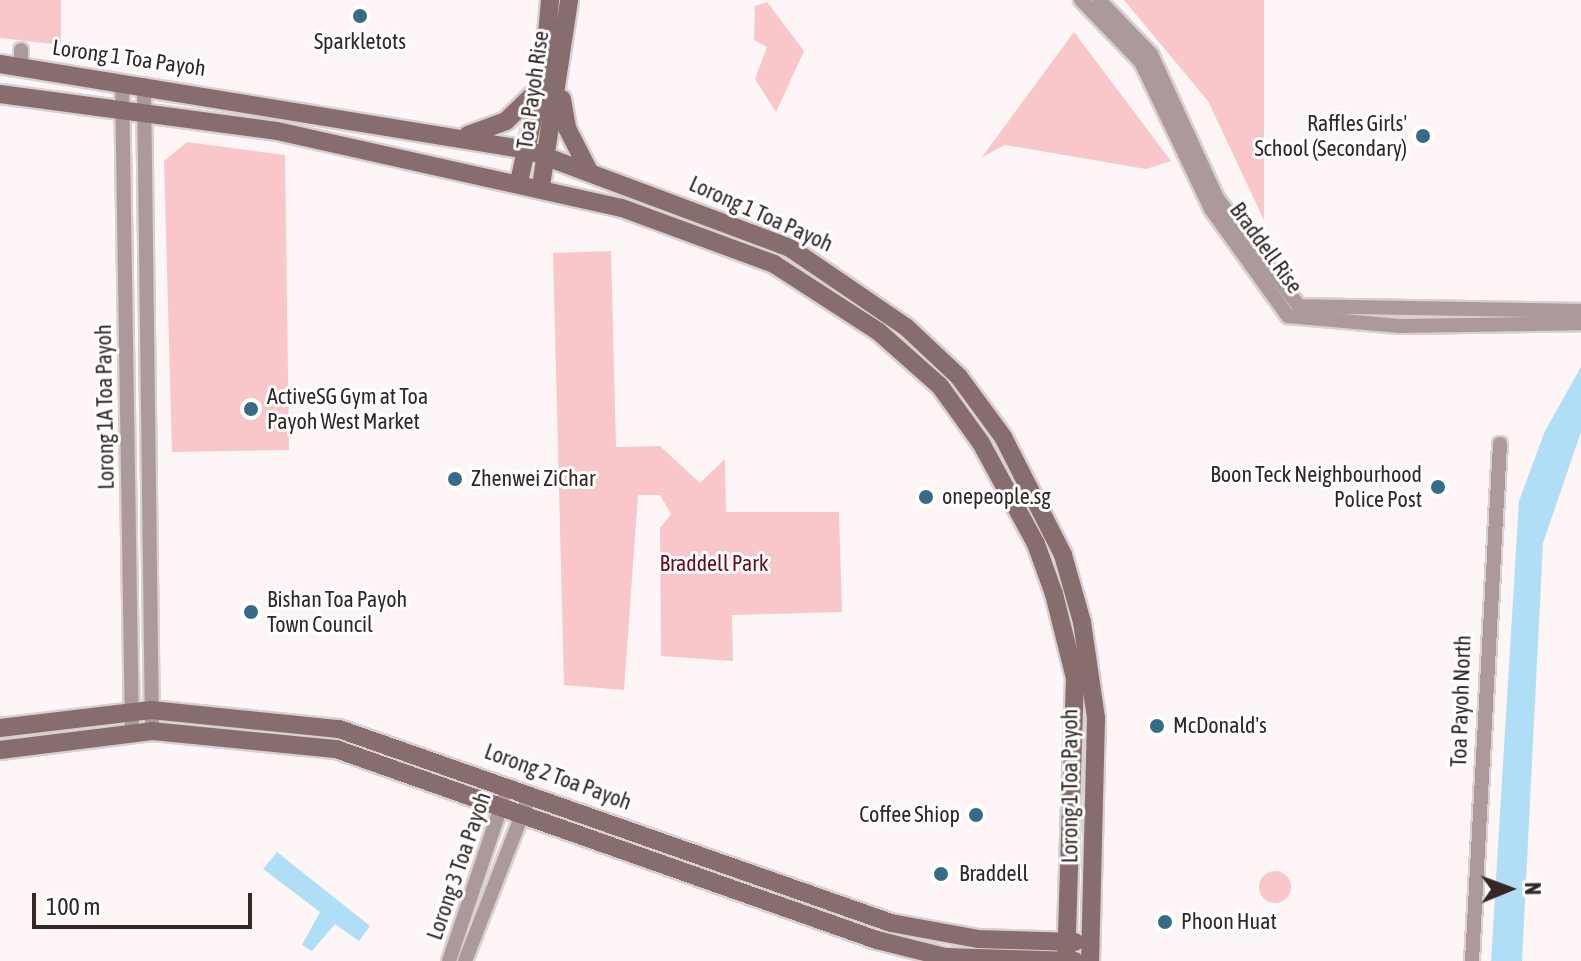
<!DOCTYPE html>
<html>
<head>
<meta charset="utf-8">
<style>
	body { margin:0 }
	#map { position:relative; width:1581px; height:961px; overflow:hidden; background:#fef5f6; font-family:"Asap Condensed",sans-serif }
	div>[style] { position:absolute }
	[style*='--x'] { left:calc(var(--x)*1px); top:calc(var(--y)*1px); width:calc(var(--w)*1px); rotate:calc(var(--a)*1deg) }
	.green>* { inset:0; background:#f9c7ca }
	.round { border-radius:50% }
	.water>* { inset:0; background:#b0def6 }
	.roads { filter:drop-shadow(2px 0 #dad0d1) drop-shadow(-2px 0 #dad0d1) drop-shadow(0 2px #dad0d1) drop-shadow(0 -2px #dad0d1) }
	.street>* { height:14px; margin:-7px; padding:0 7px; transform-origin:7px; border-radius:7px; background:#ac9a9b }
	.secondary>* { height:18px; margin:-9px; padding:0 9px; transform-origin:9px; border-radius:9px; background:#876d6e }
	.dots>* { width:22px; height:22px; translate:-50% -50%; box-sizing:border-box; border:4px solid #fff; border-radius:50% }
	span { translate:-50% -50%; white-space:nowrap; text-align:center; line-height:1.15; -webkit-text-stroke:6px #fff; paint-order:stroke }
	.poi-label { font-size:22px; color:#362627 }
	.right { translate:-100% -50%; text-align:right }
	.left { translate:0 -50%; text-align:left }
	.street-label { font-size:22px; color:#362627 }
	.park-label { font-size:22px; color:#6a0a23 }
	.north { position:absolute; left:1469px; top:849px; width:80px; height:80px; -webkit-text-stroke:6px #fff; paint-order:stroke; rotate:89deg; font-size:22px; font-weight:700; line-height:32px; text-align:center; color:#362627 }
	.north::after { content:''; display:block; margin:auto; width:28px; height:36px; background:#362627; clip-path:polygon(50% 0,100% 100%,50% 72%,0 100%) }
	.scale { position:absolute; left:32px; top:893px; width:220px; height:36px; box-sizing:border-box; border:4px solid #362627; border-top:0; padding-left:10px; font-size:24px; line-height:28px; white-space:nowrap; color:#362627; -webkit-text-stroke:6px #fff; paint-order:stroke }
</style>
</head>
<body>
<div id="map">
	<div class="green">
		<i style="clip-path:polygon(0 0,61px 0,61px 45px,0 38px)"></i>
		<i style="clip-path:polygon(1124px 0,1264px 0,1264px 220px,1208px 101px)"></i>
		<i style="clip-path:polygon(767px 2px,804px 51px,776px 112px,755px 79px,767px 47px,754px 40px,755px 6px)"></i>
		<i style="clip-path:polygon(1074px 32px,1171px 161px,1146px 169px,1005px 145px,982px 157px)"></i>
		<i style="clip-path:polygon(187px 142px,285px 155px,289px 450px,172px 452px,164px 161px)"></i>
		<i style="clip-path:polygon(611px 251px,616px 447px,660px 446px,700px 483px,725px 459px,726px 512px,839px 512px,842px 612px,732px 615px,733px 661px,661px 656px,660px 528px,671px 514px,660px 495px,638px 495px,624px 690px,564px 685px,553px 253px)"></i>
		<i class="round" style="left:1259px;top:871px;width:32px;height:32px"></i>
	</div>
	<div class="water">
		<i style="clip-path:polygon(1581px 367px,1581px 432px,1543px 543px,1522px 961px,1491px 961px,1519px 501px,1545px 431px)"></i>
		<i style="clip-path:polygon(277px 852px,370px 926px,359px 941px,335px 924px,312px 951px,302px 945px,320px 912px,263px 869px)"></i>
	</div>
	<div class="roads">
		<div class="street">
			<i style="--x:1081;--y:0;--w:86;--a:45.9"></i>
			<i style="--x:1141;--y:62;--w:163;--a:64.5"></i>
			<i style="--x:1211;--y:209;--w:132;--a:54.3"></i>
			<i style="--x:1288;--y:316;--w:112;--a:5.1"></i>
			<i style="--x:1400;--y:326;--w:181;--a:-0.9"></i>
			<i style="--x:1099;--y:0;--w:75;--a:46.1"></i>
			<i style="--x:1151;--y:54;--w:158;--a:65.4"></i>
			<i style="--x:1217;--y:198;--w:136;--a:52.8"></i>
			<i style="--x:1299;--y:306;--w:282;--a:1"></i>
			<i style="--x:21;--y:67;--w:17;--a:-90"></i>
			<i style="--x:122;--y:82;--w:650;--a:89.12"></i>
			<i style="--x:144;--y:85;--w:646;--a:89.29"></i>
			<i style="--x:449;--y:961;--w:169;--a:-71.4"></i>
			<i style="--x:465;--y:961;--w:179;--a:-68.7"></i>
			<i style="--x:1472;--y:961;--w:518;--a:-86.9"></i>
		</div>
		<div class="secondary">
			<i style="--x:0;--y:64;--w:535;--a:9.25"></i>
			<i style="--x:528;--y:150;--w:280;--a:20.5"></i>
			<i style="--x:790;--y:248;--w:140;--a:34.3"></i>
			<i style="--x:906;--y:327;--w:73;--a:43.3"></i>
			<i style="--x:959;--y:377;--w:74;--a:53.7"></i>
			<i style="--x:1003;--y:437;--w:132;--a:63"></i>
			<i style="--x:1063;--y:555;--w:70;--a:74.2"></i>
			<i style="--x:1082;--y:622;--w:97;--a:81.7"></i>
			<i style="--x:1096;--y:718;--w:243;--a:91.4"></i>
			<i style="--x:0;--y:94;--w:279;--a:7.6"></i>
			<i style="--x:277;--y:131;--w:353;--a:12.6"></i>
			<i style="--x:622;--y:208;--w:162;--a:20.2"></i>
			<i style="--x:774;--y:264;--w:125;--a:32.9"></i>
			<i style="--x:879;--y:332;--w:81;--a:41.5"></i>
			<i style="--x:940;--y:386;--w:70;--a:54.3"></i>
			<i style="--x:981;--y:443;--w:115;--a:61.4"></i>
			<i style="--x:1036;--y:544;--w:53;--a:70.2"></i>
			<i style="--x:1054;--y:594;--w:87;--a:76"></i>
			<i style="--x:1075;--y:678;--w:283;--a:91.8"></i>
			<i style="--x:562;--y:99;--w:29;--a:80"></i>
			<i style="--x:567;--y:128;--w:48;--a:62.9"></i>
			<i style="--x:468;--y:135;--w:40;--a:-20.2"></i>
			<i style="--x:506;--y:121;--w:46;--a:-44.1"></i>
			<i style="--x:519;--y:182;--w:116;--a:-77.5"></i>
			<i style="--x:544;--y:69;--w:69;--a:-85"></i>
			<i style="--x:541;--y:186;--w:188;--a:-81.4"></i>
			<i style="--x:0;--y:728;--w:152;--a:-6.8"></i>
			<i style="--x:151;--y:710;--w:189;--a:5.8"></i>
			<i style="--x:339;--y:729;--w:585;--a:19.36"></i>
			<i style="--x:891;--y:923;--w:88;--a:10.4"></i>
			<i style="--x:978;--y:939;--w:97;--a:1.8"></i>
			<i style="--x:0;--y:750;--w:153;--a:-7.1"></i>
			<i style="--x:152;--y:731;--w:185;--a:5.6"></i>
			<i style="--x:336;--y:749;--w:574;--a:19.45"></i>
			<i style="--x:877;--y:940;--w:70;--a:14"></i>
			<i style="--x:945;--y:957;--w:130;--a:1.8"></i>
		</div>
	</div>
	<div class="dots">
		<i style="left:360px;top:16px;background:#356c87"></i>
		<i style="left:1423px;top:136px;background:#356c87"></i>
		<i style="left:251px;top:409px;background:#356c87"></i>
		<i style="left:455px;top:479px;background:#356c87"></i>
		<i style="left:1438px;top:487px;background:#356c87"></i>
		<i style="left:926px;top:497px;background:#356c87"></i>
		<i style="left:251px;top:612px;background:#356c87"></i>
		<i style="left:1157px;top:726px;background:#356c87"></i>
		<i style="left:976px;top:815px;background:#356c87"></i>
		<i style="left:941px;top:874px;background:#356c87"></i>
		<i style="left:1165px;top:922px;background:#356c87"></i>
	</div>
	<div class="poi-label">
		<span style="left:360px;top:42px">Sparkletots</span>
		<span class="right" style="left:1407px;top:136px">Raffles Girls'<br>School (Secondary)</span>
		<span class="left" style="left:267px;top:409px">ActiveSG Gym at Toa<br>Payoh West Market</span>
		<span class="right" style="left:1422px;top:487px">Boon Teck Neighbourhood<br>Police Post</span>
		<span class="left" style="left:471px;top:479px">Zhenwei ZiChar</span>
		<span class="left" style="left:942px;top:497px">onepeople.sg</span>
		<span class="left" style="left:267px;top:612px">Bishan Toa Payoh<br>Town Council</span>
		<span class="left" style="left:1173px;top:726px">McDonald's</span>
		<span class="right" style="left:960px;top:815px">Coffee Shiop</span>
		<span class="left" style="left:959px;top:874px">Braddell</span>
		<span class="left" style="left:1181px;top:922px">Phoon Huat</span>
	</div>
	<div class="street-label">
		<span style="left:129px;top:58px;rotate:8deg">Lorong 1 Toa Payoh</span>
		<span style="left:533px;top:90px;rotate:-82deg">Toa Payoh Rise</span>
		<span style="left:761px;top:214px;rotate:24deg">Lorong 1 Toa Payoh</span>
		<span style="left:1266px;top:248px;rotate:54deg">Braddell Rise</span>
		<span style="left:105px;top:407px;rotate:-91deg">Lorong 1A Toa Payoh</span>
		<span style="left:1461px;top:701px;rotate:-88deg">Toa Payoh North</span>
		<span style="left:558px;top:777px;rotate:20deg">Lorong 2 Toa Payoh</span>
		<span style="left:1070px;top:786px;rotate:-90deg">Lorong 1 Toa Payoh</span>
		<span style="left:459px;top:866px;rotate:-71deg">Lorong 3 Toa Payoh</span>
	</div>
	<div class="park-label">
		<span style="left:714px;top:564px">Braddell Park</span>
	</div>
	<div class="north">N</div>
	<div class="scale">100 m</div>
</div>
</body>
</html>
